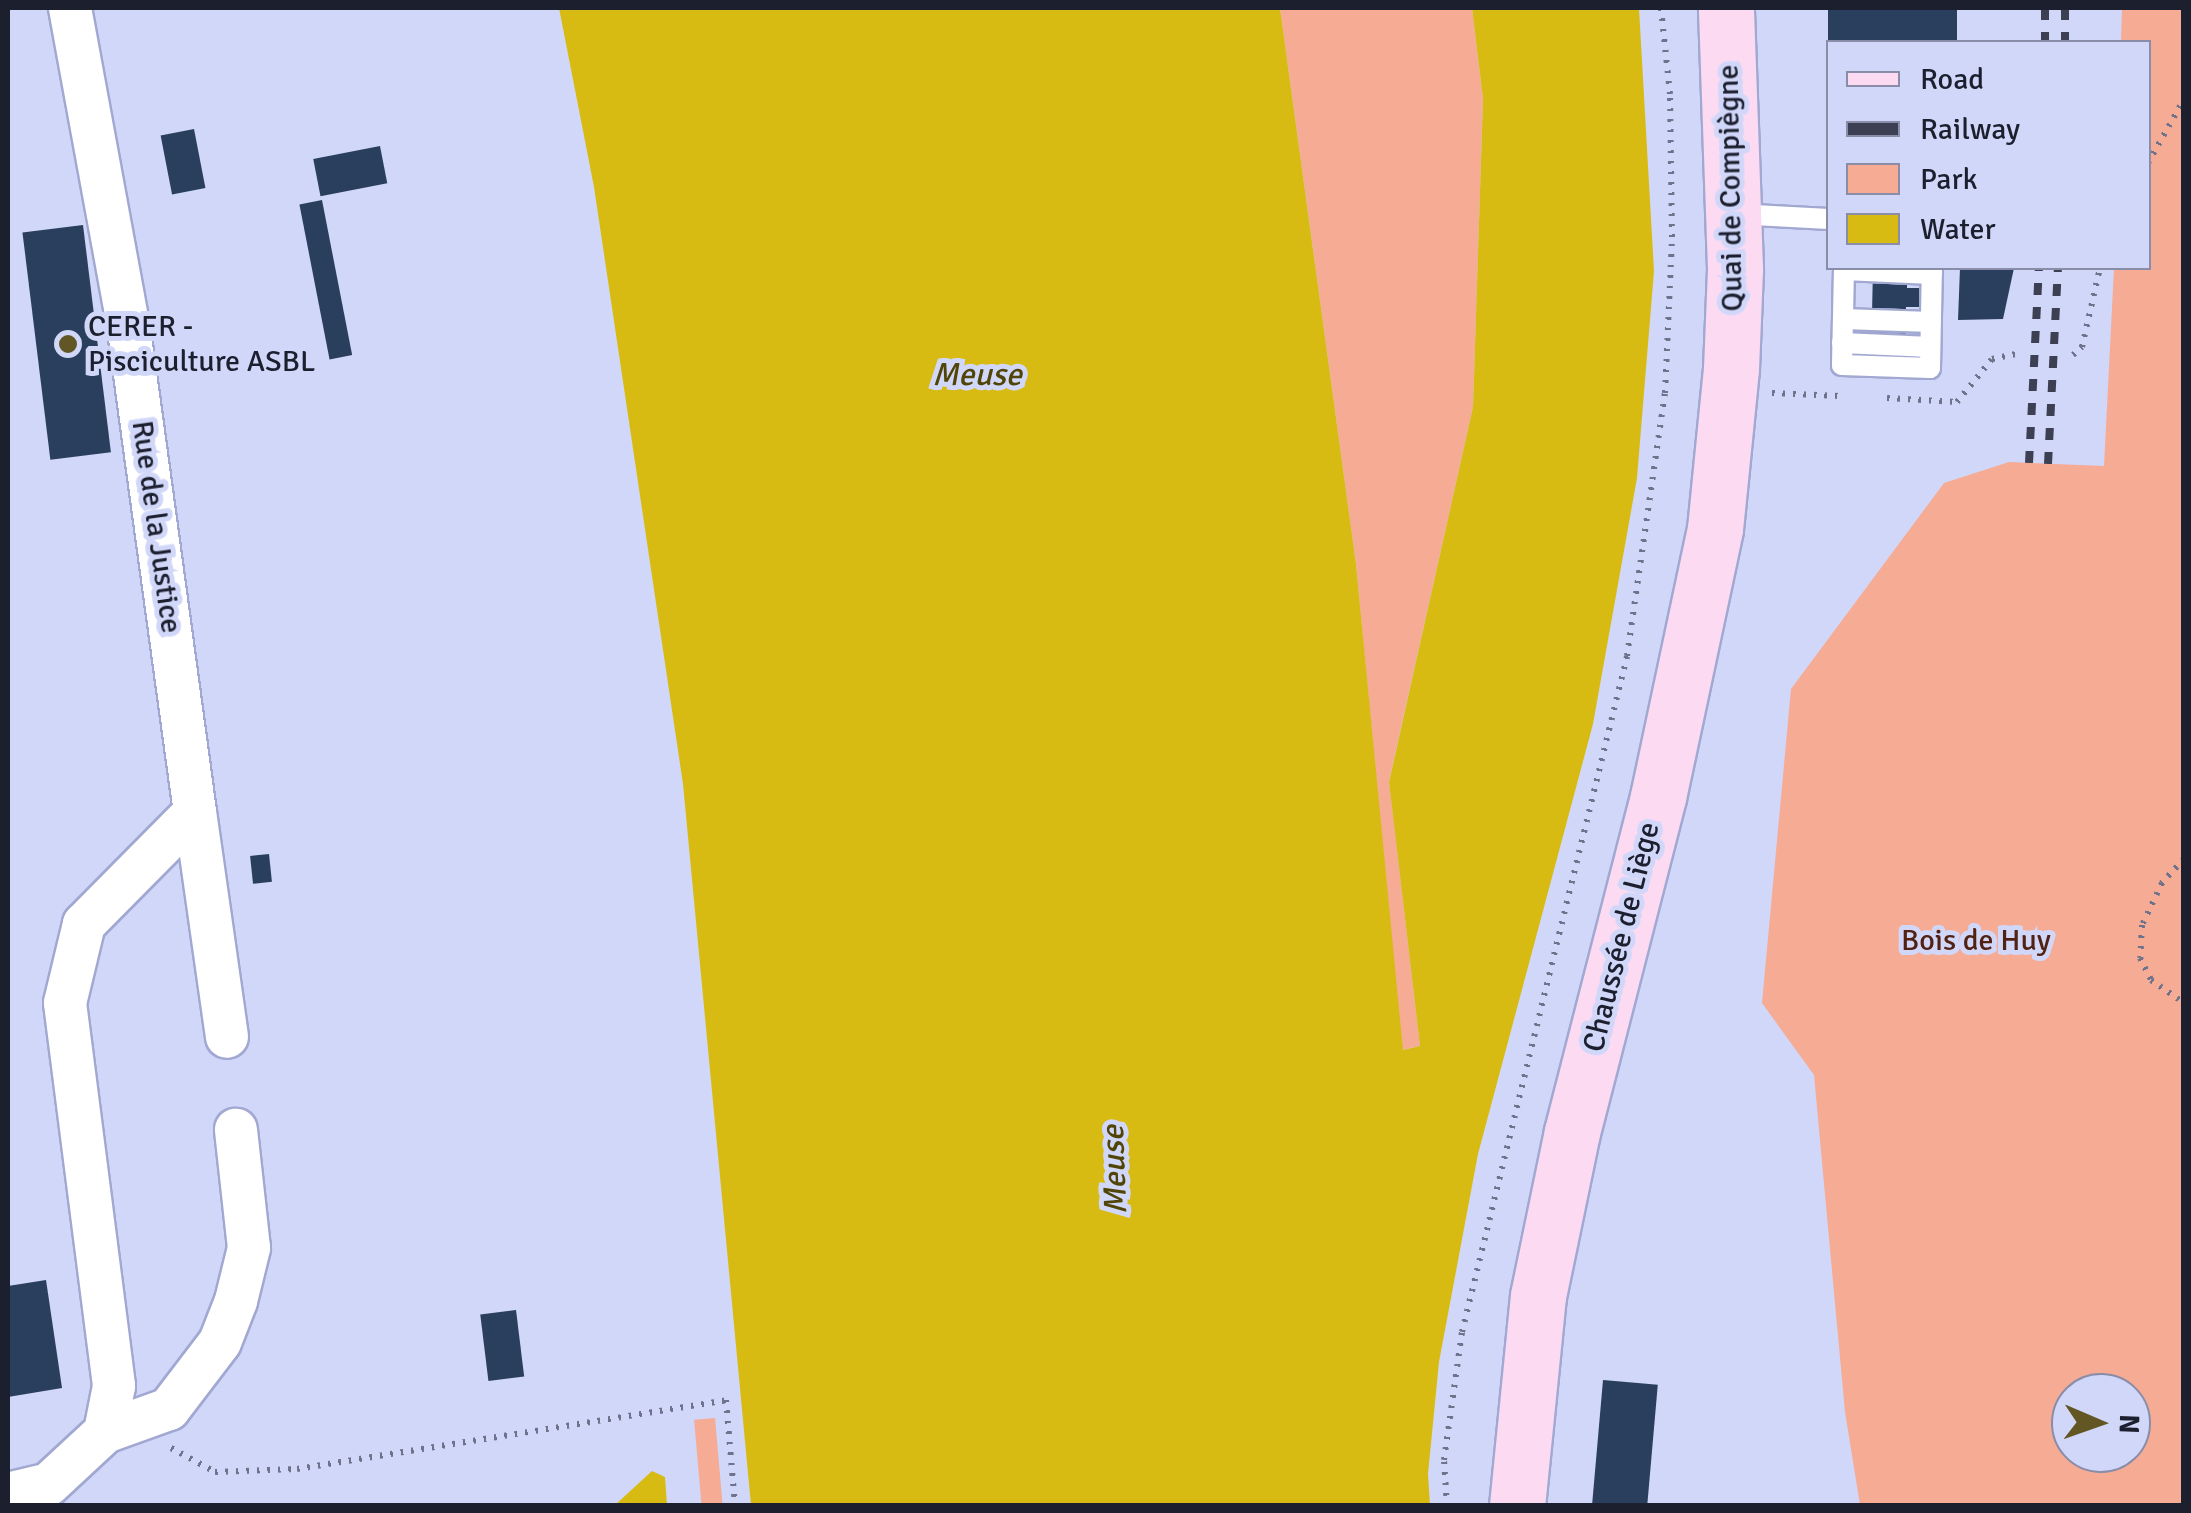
<!DOCTYPE html>
<html>
<head>
<meta charset="utf-8">
<style>
	body { margin:0 }
	#map { position:relative; width:2191px; height:1513px; overflow:hidden; background:#d1d7f9; font-family:Signika,sans-serif }
	div>[style] { position:absolute }
	[style*='--x'] { left:calc(var(--x)*1px); top:calc(var(--y)*1px); width:calc(var(--w)*1px); rotate:calc(var(--a)*1deg) }
	.green>* { inset:0; background:#f6ab94; transform-origin:0 0 }
	.water>* { inset:0; background:#d8bb12 }
	.building>* { inset:0; background:#2a3f5e; transform-origin:0 0 }
	.path>* { height:6px; margin-top:-3px; transform-origin:0; background:repeating-linear-gradient(90deg,#6e728a 0 2.5px,transparent 0 10.5px) }
	.roads { filter:drop-shadow(2px 0 #a1a8d1) drop-shadow(-2px 0 #a1a8d1) drop-shadow(0 2px #a1a8d1) drop-shadow(0 -2px #a1a8d1) }
	.service>* { height:20px; margin:-10px; padding:0 10px; transform-origin:10px; border-radius:10px; background:#fff }
	.minor>* { height:42px; margin:-21px; padding:0 21px; transform-origin:21px; border-radius:21px; background:#fff }
	.secondary>* { height:55px; margin:-27.5px; padding:0 27.5px; transform-origin:27.5px; border-radius:27.5px; background:#fbdaf2 }
	.rail>* { height:8px; margin-top:-4px; transform-origin:0; background:repeating-linear-gradient(90deg,#3d4053 0 12px,transparent 0 24px) }
	.dots>* { width:28px; height:28px; translate:-50% -50%; box-sizing:border-box; border:5px solid #d1d7f9; border-radius:50% }
	span { translate:-50% -50%; white-space:nowrap; text-align:center; line-height:1.15; -webkit-text-stroke:10px #d1d7f9; paint-order:stroke }
	.street-label { font-size:30px; color:#1c1f2e }
	.poi-label { font-size:30px; color:#1c1f2e }
	.left { translate:0 -50%; text-align:left }
	.park-label { font-size:30px; color:#512112 }
	.water-label { font-size:32px; color:#504507; font-style:italic }
	.frame { position:absolute; inset:0; border:10px solid #1c1f2e; pointer-events:none }
	.legend { position:absolute; left:1826px; top:40px; width:325px; height:230px; box-sizing:border-box; background:#d1d7f9; border:2px solid #898da8; margin:0; padding:12px 18px; list-style:none; font-size:30px; color:#1c1f2e }
	.legend li { display:flex; align-items:center; gap:20px; height:50px }
	.legend b { width:50px; border:2px solid #898da8 }
	.north { position:absolute; left:2051px; top:1373px; width:100px; height:100px; box-sizing:border-box; background:#d1d7f9; border:2px solid #898da8; border-radius:50%; rotate:92deg; font-size:28px; font-weight:700; line-height:40px; text-align:center; color:#1c1f2e }
	.north::after { content:''; display:block; margin:auto; width:35px; height:45px; background:#625724; clip-path:polygon(50% 0,100% 100%,50% 72%,0 100%) }
</style>
</head>
<body>
<div id="map">
	<div class="green">
		<i style="clip-path:polygon(1280px 8px,1472px 8px,1483px 99px,1473px 407px,1389px 781px,1420px 1046px,1402px 1050px,1356px 564px)"></i>
		<i style="clip-path:polygon(evenodd,2122px 8px,2184px 8px,2183px 1505px,1860px 1505px,1845px 1412px,1814px 1075px,1762px 1003px,1791px 689px,1944px 483px,2009px 462px,2104px 466px,2114px 268px,2148px 268px,2148px 42px,2121px 42px,2122px 8px,2071px 1393px,2131px 1393px,2131px 1453px,2071px 1453px,2071px 1393px)"></i>
		<i style="left:715px;top:1418px;width:87px;height:21px;rotate:85deg"></i>
	</div>
	<div class="water">
		<i style="clip-path:polygon(559px 8px,1280px 8px,1356px 564px,1403px 1050px,1420px 1046px,1389px 782px,1473px 407px,1483px 99px,1472px 8px,1639px 8px,1654px 271px,1637px 478px,1593px 724px,1478px 1154px,1439px 1362px,1428px 1474px,1430px 1505px,751px 1505px,683px 784px,594px 187px)"></i>
		<i style="clip-path:polygon(652px 1471px,665px 1477px,667px 1505px,615px 1505px)"></i>
	</div>
	<div class="building">
		<i style="left:1828px;top:8px;width:129px;height:34px"></i>
		<i style="left:194px;top:129px;width:60px;height:34px;rotate:79deg"></i>
		<i style="left:380px;top:146px;width:38px;height:68px;rotate:79deg"></i>
		<i style="left:322px;top:200px;width:158px;height:23px;rotate:79deg"></i>
		<i style="left:83px;top:225px;width:229px;height:61px;rotate:83deg"></i>
		<i style="clip-path:polygon(1873px 268px,1907px 268px,1907px 288px,1919px 288px,1919px 307px,1906px 307px,1905px 359px,1871px 359px)"></i>
		<i style="clip-path:polygon(1960px 268px,2014px 268px,2003px 319px,1958px 320px)"></i>
		<i style="left:269px;top:854px;width:28px;height:19px;rotate:84deg"></i>
		<i style="clip-path:polygon(46px 1280px,62px 1388px,8px 1397px,8px 1286px)"></i>
		<i style="left:516px;top:1310px;width:67px;height:36px;rotate:83deg"></i>
		<i style="left:1603px;top:1380px;width:55px;height:127px;rotate:5deg"></i>
	</div>
	<div class="path">
		<i style="--x:2148;--y:163;--w:73;--a:-60.6"></i>
		<i style="--x:2073;--y:355;--w:12;--a:-42"></i>
		<i style="--x:2082;--y:347;--w:81;--a:-77.2"></i>
		<i style="--x:1772;--y:393;--w:68;--a:2.5"></i>
		<i style="--x:1887;--y:398;--w:70;--a:3.3"></i>
		<i style="--x:1957;--y:402;--w:55;--a:-50.9"></i>
		<i style="--x:1992;--y:359;--w:24;--a:-12"></i>
		<i style="--x:2184;--y:859;--w:33;--a:133"></i>
		<i style="--x:2162;--y:883;--w:47;--a:115.5"></i>
		<i style="--x:2142;--y:925;--w:33;--a:93"></i>
		<i style="--x:2140;--y:958;--w:25;--a:63"></i>
		<i style="--x:2151;--y:980;--w:40;--a:34.9"></i>
		<i style="--x:171;--y:1448;--w:50;--a:28.6"></i>
		<i style="--x:215;--y:1472;--w:82;--a:-2.1"></i>
		<i style="--x:297;--y:1469;--w:435;--a:-9.1"></i>
		<i style="--x:726;--y:1400;--w:106;--a:85.1"></i>
		<i style="--x:1447;--y:1506;--w:46;--a:-93.7"></i>
		<i style="--x:1444;--y:1460;--w:129;--a:-82"></i>
		<i style="--x:1462;--y:1332;--w:696;--a:-76.28"></i>
		<i style="--x:1627;--y:656;--w:266;--a:-81.8"></i>
		<i style="--x:1665;--y:393;--w:156;--a:-87.4"></i>
		<i style="--x:1672;--y:237;--w:143;--a:-90.8"></i>
		<i style="--x:1670;--y:94;--w:86;--a:-96"></i>
	</div>
	<div class="roads">
		<div class="service">
			<i style="--x:1736;--y:214;--w:92;--a:3.1"></i>
			<i style="--x:1844;--y:268;--w:97;--a:91.2"></i>
			<i style="--x:1842;--y:365;--w:88;--a:2"></i>
			<i style="--x:1930;--y:368;--w:100;--a:-88.9"></i>
			<i style="--x:1844;--y:270;--w:88;--a:2.6"></i>
			<i style="--x:1843;--y:319;--w:88;--a:2"></i>
			<i style="--x:1842;--y:343;--w:88;--a:2.6"></i>
		</div>
		<div class="minor">
			<i style="--x:70;--y:8;--w:320;--a:79.6"></i>
			<i style="--x:128;--y:323;--w:494;--a:82.2"></i>
			<i style="--x:195;--y:812;--w:158;--a:134.7"></i>
			<i style="--x:84;--y:924;--w:81;--a:103.5"></i>
			<i style="--x:65;--y:1003;--w:386;--a:82.7"></i>
			<i style="--x:114;--y:1386;--w:47;--a:101.1"></i>
			<i style="--x:195;--y:812;--w:227;--a:81.9"></i>
			<i style="--x:8;--y:1494;--w:42;--a:-13.7"></i>
			<i style="--x:49;--y:1484;--w:76;--a:-42.9"></i>
			<i style="--x:105;--y:1432;--w:68;--a:-19.8"></i>
			<i style="--x:169;--y:1409;--w:84;--a:-52.7"></i>
			<i style="--x:220;--y:1342;--w:44;--a:-68.7"></i>
			<i style="--x:236;--y:1301;--w:55;--a:-76.2"></i>
			<i style="--x:249;--y:1248;--w:119;--a:-96.3"></i>
		</div>
		<div class="secondary">
			<i style="--x:1517;--y:1506;--w:211;--a:-84.3"></i>
			<i style="--x:1538;--y:1296;--w:167;--a:-78.3"></i>
			<i style="--x:1572;--y:1132;--w:346;--a:-75.6"></i>
			<i style="--x:1658;--y:797;--w:274;--a:-78"></i>
			<i style="--x:1715;--y:529;--w:161;--a:-84.3"></i>
			<i style="--x:1731;--y:369;--w:101;--a:-87.7"></i>
			<i style="--x:1735;--y:268;--w:260;--a:-92"></i>
		</div>
	</div>
	<div class="rail">
		<i style="--x:2045;--y:8;--w:34;--a:90"></i>
		<i style="--x:2065;--y:8;--w:34;--a:90"></i>
		<i style="--x:2029;--y:463;--w:195;--a:-87.1"></i>
		<i style="--x:2048;--y:464;--w:196;--a:-87.1"></i>
	</div>
	<div class="dots">
		<i style="left:68px;top:344px;background:#625724"></i>
	</div>
	<div class="street-label">
		<span style="left:1731px;top:188px;rotate:-91deg">Quai de Compiègne</span>
		<span style="left:156px;top:527px;rotate:82deg">Rue de la Justice</span>
		<span style="left:1622px;top:937px;rotate:-76deg">Chaussée de Liège</span>
	</div>
	<div class="poi-label">
		<span class="left" style="left:88px;top:344px">CERER -<br>Pisciculture ASBL</span>
	</div>
	<div class="park-label">
		<span style="left:1976px;top:941px">Bois de Huy</span>
	</div>
	<div class="water-label">
		<span style="left:977px;top:375px">Meuse</span>
		<span style="left:1115px;top:1170px;rotate:-92deg">Meuse</span>
	</div>
	<div class="frame"></div>
	<ul class="legend">
	<li><b style="height:12px;background:#fbdaf2"></b>Road</li>
	<li><b style="height:12px;background:#3d4053"></b>Railway</li>
	<li><b style="height:28px;background:#f6ab94"></b>Park</li>
	<li><b style="height:28px;background:#d8bb12"></b>Water</li>
	</ul>
	<div class="north">N</div>
</div>
</body>
</html>
